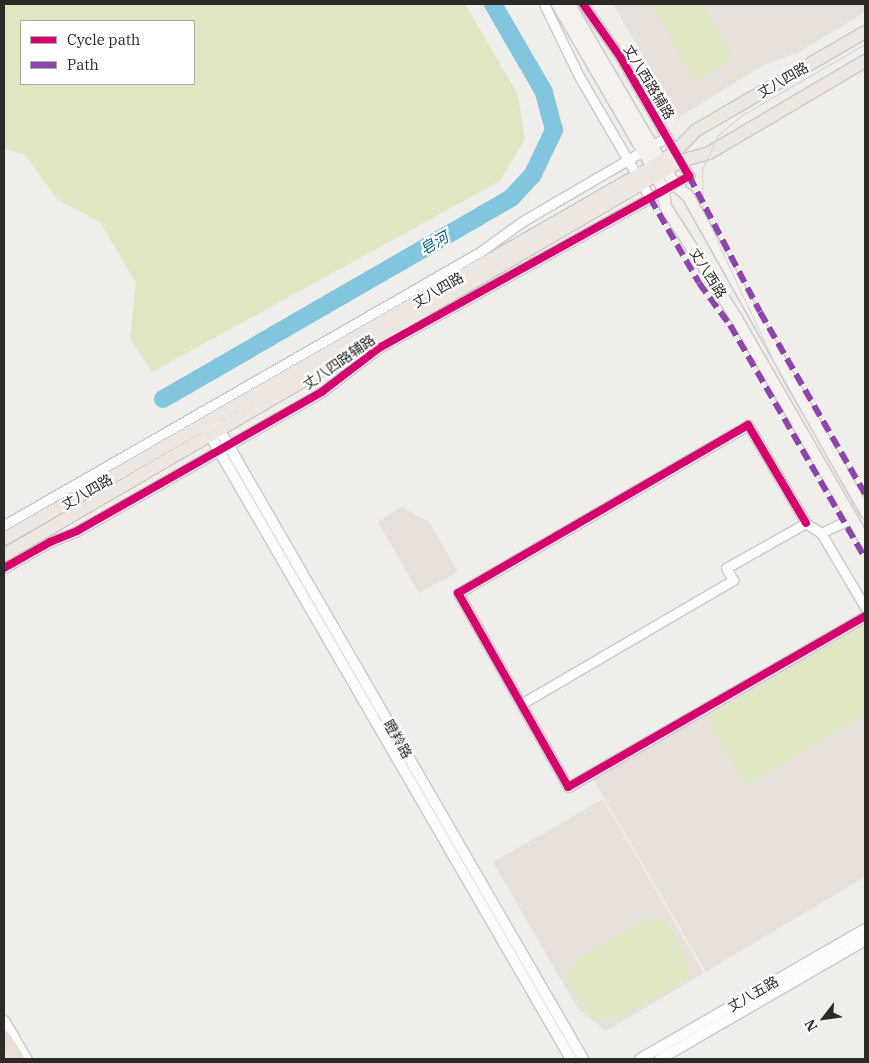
<!DOCTYPE html>
<html>
<head>
<meta charset="utf-8">
<style>
	body { margin:0 }
	#map { position:relative; width:869px; height:1063px; overflow:hidden; background:#f0eeeb; font-family:"IBM Plex Serif","Noto Sans SC",serif }
	div>[style] { position:absolute }
	[style*='--x'] { left:calc(var(--x)*1px); top:calc(var(--y)*1px); width:calc(var(--w)*1px); rotate:calc(var(--a)*1deg) }
	.built>* { inset:0; background:#e7e0da }
	.green>* { inset:0; background:#dee7c2 }
	.river>* { height:18px; margin:-9px; padding:0 9px; transform-origin:9px; border-radius:9px; background:#81c6de }
	.roads { filter:drop-shadow(1px 0 #cbc9c7) drop-shadow(-1px 0 #cbc9c7) drop-shadow(0 1px #cbc9c7) drop-shadow(0 -1px #cbc9c7) }
	.minor>* { height:9px; margin:-4.5px; padding:0 4.5px; transform-origin:4.5px; border-radius:4.5px; background:#fdfcfc }
	.tertiary>* { height:10px; margin:-5px; padding:0 5px; transform-origin:5px; border-radius:5px; background:#fdfcfc }
	.secondary>* { height:11px; margin:-5.5px; padding:0 5.5px; transform-origin:5.5px; border-radius:5.5px; background:#f4f1ee }
	.primary>* { height:12px; margin:-6px; padding:0 6px; transform-origin:6px; border-radius:6px; background:#ede6e1 }
	.trunk>* { height:14px; margin:-7px; padding:0 7px; transform-origin:7px; border-radius:7px; background:#e8dfd8 }
	.tram>* { height:1px; margin:-0.5px; padding:0 0.5px; transform-origin:0.5px; border-radius:0.5px; background:#d6d5d4 }
	.quiet>* { height:6px; margin-top:-3px; transform-origin:0; background:repeating-linear-gradient(90deg,#8e44ad 0 12px,transparent 0 18px) }
	.cycleway>* { height:8px; margin:-4px; padding:0 4px; transform-origin:4px; border-radius:4px; background:#d6006c }
	span { translate:-50% -50%; white-space:nowrap; text-align:center; line-height:1.15; -webkit-text-stroke:4.5px #fff; paint-order:stroke }
	.street-label { font-size:14px; color:#2c2a27 }
	.water-label { font-size:15px; color:#0f6078; font-style:italic }
	.frame { position:absolute; inset:0; border:5px solid #2c2a27; pointer-events:none }
	.legend { position:absolute; left:20px; top:20px; width:175px; height:65px; box-sizing:border-box; background:#fff; border:1px solid #abaaa9; margin:0; padding:6px 9px; list-style:none; font-size:15px; color:#2c2a27 }
	.legend li { display:flex; align-items:center; gap:10px; height:25px }
	.legend b { width:25px; border:1px solid #abaaa9 }
	.north { position:absolute; left:799px; top:993px; width:50px; height:50px; -webkit-text-stroke:4px #fff; paint-order:stroke; rotate:240deg; font-size:14px; font-weight:700; line-height:20px; text-align:center; color:#2c2a27 }
	.north::after { content:''; display:block; margin:auto; width:18px; height:22px; background:#2c2a27; clip-path:polygon(50% 0,100% 100%,50% 72%,0 100%) }
</style>
</head>
<body>
<div id="map">
	<div class="built">
		<i style="clip-path:polygon(613px 4px,865px 4px,865px 12px,797px 53px,764px 65px,679px 117px)"></i>
		<i style="clip-path:polygon(401px 507px,429px 522px,458px 572px,419px 593px,378px 522px)"></i>
		<i style="clip-path:polygon(865px 622px,865px 877px,706px 972px,593px 779px)"></i>
		<i style="clip-path:polygon(603px 799px,704px 973px,606px 1031px,578px 1009px,493px 862px)"></i>
	</div>
	<div class="green">
		<i style="clip-path:polygon(evenodd,4px 4px,465px 4px,518px 95px,525px 139px,500px 181px,152px 372px,130px 339px,136px 283px,100px 222px,58px 200px,24px 154px,4px 149px,4px 4px,194px 21px,194px 84px,21px 84px,21px 21px,194px 21px)"></i>
		<i style="clip-path:polygon(657px 4px,702px 4px,734px 58px,695px 81px,652px 7px)"></i>
		<i style="clip-path:polygon(865px 625px,865px 714px,746px 785px,706px 717px)"></i>
		<i style="clip-path:polygon(648px 918px,665px 920px,684px 953px,685px 967px,690px 978px,621px 1017px,596px 1019px,583px 1007px,564px 974px,577px 966px,574px 960px)"></i>
	</div>
	<div class="river">
		<i style="--x:163;--y:399;--w:402;--a:-30"></i>
		<i style="--x:511;--y:198;--w:33;--a:-47"></i>
		<i style="--x:533;--y:174;--w:49;--a:-64.5"></i>
		<i style="--x:554;--y:130;--w:39;--a:-105"></i>
		<i style="--x:544;--y:92;--w:102;--a:-120.1"></i>
	</div>
	<div class="roads">
		<div class="minor">
			<i style="--x:544;--y:4;--w:80;--a:64.1"></i>
			<i style="--x:579;--y:76;--w:141;--a:59.8"></i>
			<i style="--x:806;--y:523;--w:114;--a:-120.6"></i>
			<i style="--x:748;--y:425;--w:335;--a:149.9"></i>
			<i style="--x:458;--y:593;--w:223;--a:60.4"></i>
			<i style="--x:568;--y:787;--w:343;--a:-29.9"></i>
			<i style="--x:4;--y:525;--w:549;--a:-29.84"></i>
			<i style="--x:480;--y:252;--w:53;--a:-35.8"></i>
			<i style="--x:523;--y:221;--w:167;--a:-30.3"></i>
			<i style="--x:821;--y:533;--w:86;--a:59.3"></i>
			<i style="--x:4;--y:568;--w:53;--a:-29.5"></i>
			<i style="--x:50;--y:542;--w:29;--a:-22"></i>
			<i style="--x:77;--y:531;--w:283;--a:-29.6"></i>
			<i style="--x:323;--y:391;--w:71;--a:-37.5"></i>
			<i style="--x:379;--y:348;--w:355;--a:-29"></i>
			<i style="--x:689;--y:176;--w:136;--a:-120"></i>
			<i style="--x:621;--y:58;--w:66;--a:-125.1"></i>
			<i style="--x:521;--y:704;--w:246;--a:-30.3"></i>
			<i style="--x:733;--y:580;--w:14;--a:-120"></i>
			<i style="--x:726;--y:568;--w:92;--a:-29.4"></i>
			<i style="--x:806;--y:523;--w:18;--a:34"></i>
			<i style="--x:821;--y:533;--w:34;--a:-26"></i>
			<i style="--x:4;--y:1020;--w:45;--a:59.5"></i>
		</div>
		<div class="tertiary">
			<i style="--x:216;--y:424;--w:733;--a:59.97"></i>
			<i style="--x:207;--y:430;--w:727;--a:59.94"></i>
			<i style="--x:640;--y:1059;--w:260;--a:-30"></i>
			<i style="--x:660;--y:1059;--w:237;--a:-30.1"></i>
		</div>
		<div class="secondary">
			<i style="--x:557;--y:4;--w:189;--a:59.8"></i>
			<i style="--x:652;--y:167;--w:25;--a:64"></i>
			<i style="--x:663;--y:190;--w:16;--a:83"></i>
			<i style="--x:665;--y:206;--w:133;--a:57.6"></i>
			<i style="--x:736;--y:318;--w:258;--a:60"></i>
			<i style="--x:569;--y:4;--w:208;--a:59.7"></i>
			<i style="--x:674;--y:184;--w:17;--a:40"></i>
			<i style="--x:687;--y:195;--w:364;--a:60.7"></i>
		</div>
		<div class="primary">
			<i style="--x:4;--y:539;--w:747;--a:-29.86"></i>
			<i style="--x:652;--y:167;--w:27;--a:-33"></i>
			<i style="--x:675;--y:152;--w:29;--a:-46"></i>
			<i style="--x:695;--y:131;--w:197;--a:-30.2"></i>
			<i style="--x:4;--y:555;--w:753;--a:-30.21"></i>
			<i style="--x:655;--y:176;--w:30;--a:-30"></i>
			<i style="--x:681;--y:161;--w:29;--a:-16"></i>
			<i style="--x:709;--y:153;--w:181;--a:-30.5"></i>
			<i style="--x:4;--y:1057;--w:2;--a:63"></i>
		</div>
		<div class="trunk">
			<i style="--x:4;--y:1038;--w:25;--a:58"></i>
		</div>
	</div>
	<div class="tram">
		<i style="--x:865;--y:44;--w:142;--a:150"></i>
		<i style="--x:742;--y:115;--w:31;--a:140"></i>
		<i style="--x:718;--y:135;--w:38;--a:115"></i>
		<i style="--x:702;--y:170;--w:39;--a:89"></i>
		<i style="--x:703;--y:209;--w:68;--a:65.7"></i>
		<i style="--x:731;--y:271;--w:122;--a:64.7"></i>
		<i style="--x:783;--y:381;--w:163;--a:59.8"></i>
	</div>
	<div class="quiet">
		<i style="--x:689;--y:176;--w:153;--a:62.4"></i>
		<i style="--x:760;--y:312;--w:210;--a:60"></i>
		<i style="--x:650;--y:198;--w:98;--a:60"></i>
		<i style="--x:699;--y:283;--w:52;--a:53.6"></i>
		<i style="--x:730;--y:325;--w:269;--a:59.9"></i>
	</div>
	<div class="cycleway">
		<i style="--x:806;--y:523;--w:114;--a:-120.6"></i>
		<i style="--x:748;--y:425;--w:335;--a:149.9"></i>
		<i style="--x:458;--y:593;--w:223;--a:60.4"></i>
		<i style="--x:568;--y:787;--w:343;--a:-29.9"></i>
		<i style="--x:4;--y:568;--w:53;--a:-29.5"></i>
		<i style="--x:50;--y:542;--w:29;--a:-22"></i>
		<i style="--x:77;--y:531;--w:283;--a:-29.6"></i>
		<i style="--x:323;--y:391;--w:71;--a:-37.5"></i>
		<i style="--x:379;--y:348;--w:355;--a:-29"></i>
		<i style="--x:689;--y:176;--w:136;--a:-120"></i>
		<i style="--x:621;--y:58;--w:66;--a:-125.1"></i>
	</div>
	<div class="street-label">
		<span style="left:783px;top:80px;rotate:-30deg">丈八四路</span>
		<span style="left:649px;top:82px;rotate:59deg">丈八西路辅路</span>
		<span style="left:708px;top:273px;rotate:58deg">丈八西路</span>
		<span style="left:438px;top:290px;rotate:-30deg">丈八四路</span>
		<span style="left:339px;top:362px;rotate:-35deg">丈八四路辅路</span>
		<span style="left:87px;top:492px;rotate:-30deg">丈八四路</span>
		<span style="left:398px;top:739px;rotate:60deg">瞪羚路</span>
		<span style="left:753px;top:994px;rotate:-30deg">丈八五路</span>
	</div>
	<div class="water-label">
		<span style="left:434px;top:243px;rotate:-30deg">皂河</span>
	</div>
	<div class="frame"></div>
	<ul class="legend">
	<li><b style="height:6px;background:#d6006c"></b>Cycle path</li>
	<li><b style="height:6px;background:#8e44ad"></b>Path</li>
	</ul>
	<div class="north">N</div>
</div>
</body>
</html>
